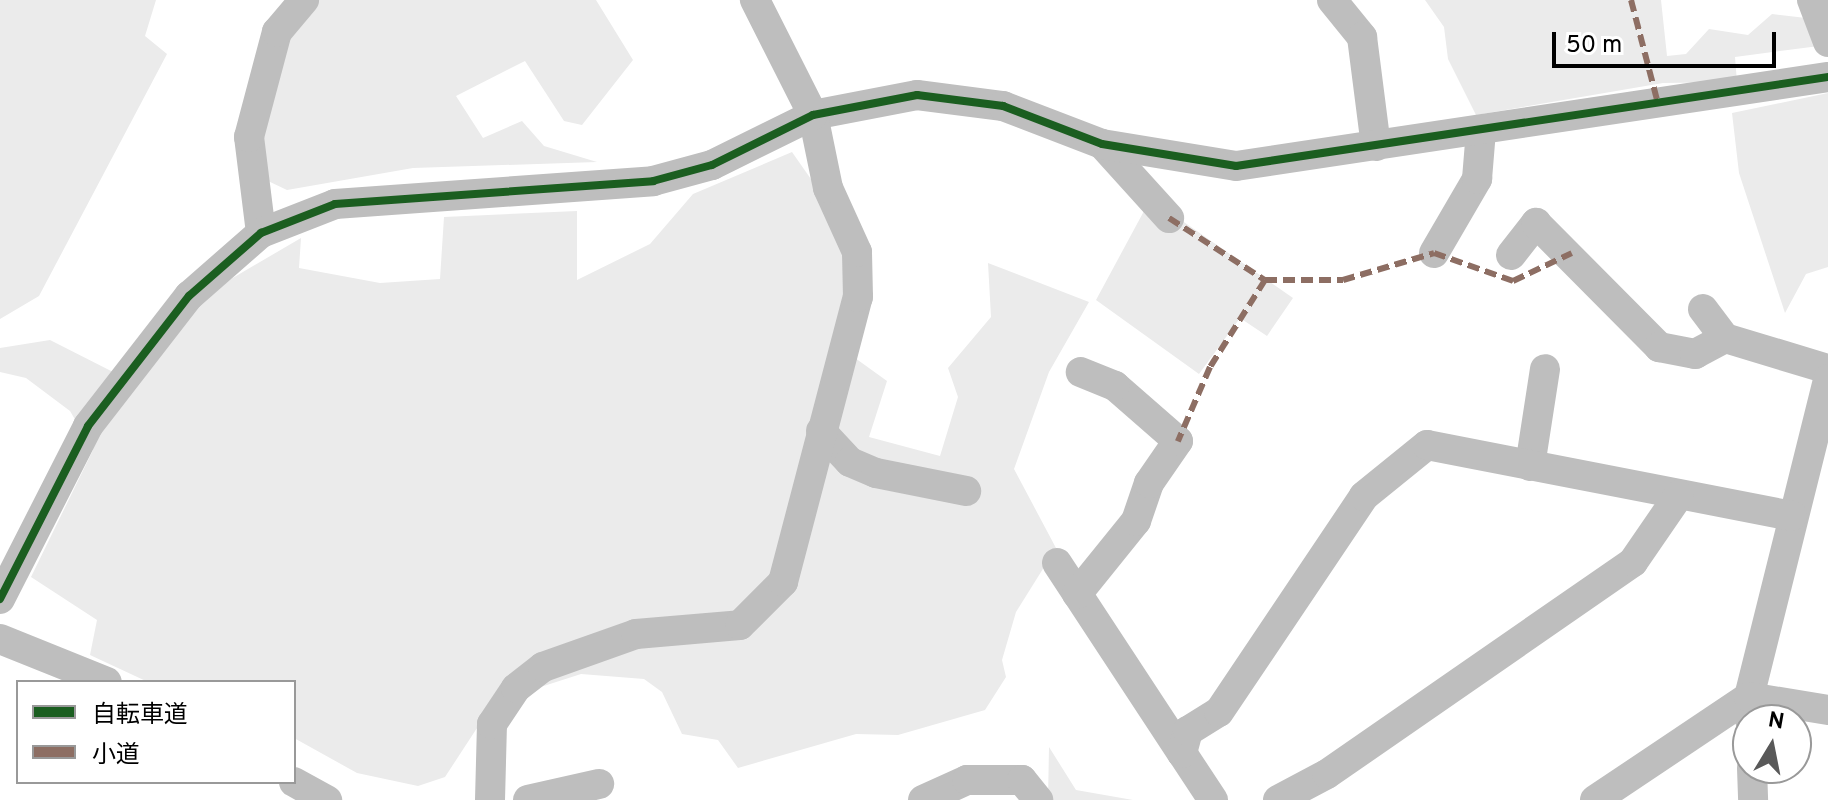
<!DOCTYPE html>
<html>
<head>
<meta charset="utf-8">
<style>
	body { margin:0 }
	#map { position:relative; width:1828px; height:800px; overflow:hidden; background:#fff; font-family:Overpass,"Noto Sans JP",sans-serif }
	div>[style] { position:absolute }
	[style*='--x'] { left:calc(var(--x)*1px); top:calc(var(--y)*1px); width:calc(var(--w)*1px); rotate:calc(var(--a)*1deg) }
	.green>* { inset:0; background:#ebebeb }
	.minor>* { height:30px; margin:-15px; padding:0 15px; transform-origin:15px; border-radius:15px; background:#bebebe }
	.quiet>* { height:6px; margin-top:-3px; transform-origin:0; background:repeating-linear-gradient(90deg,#8d6e63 0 12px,transparent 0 18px) }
	.cycleway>* { height:8px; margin:-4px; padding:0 4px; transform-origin:4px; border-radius:4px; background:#1b5e20 }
	span { translate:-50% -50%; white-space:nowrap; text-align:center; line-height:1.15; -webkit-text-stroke:6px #fff; paint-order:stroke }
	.legend { position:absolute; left:16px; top:680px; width:280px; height:104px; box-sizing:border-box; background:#fff; border:2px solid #999; margin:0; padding:10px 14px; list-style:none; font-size:24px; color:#000 }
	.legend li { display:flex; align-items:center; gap:16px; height:40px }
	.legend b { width:40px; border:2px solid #999 }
	.north { position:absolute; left:1732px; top:704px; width:80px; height:80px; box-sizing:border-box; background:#fff; border:2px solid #999; border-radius:50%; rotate:10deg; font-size:22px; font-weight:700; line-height:32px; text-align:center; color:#000 }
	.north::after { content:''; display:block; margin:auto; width:28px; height:36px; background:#595959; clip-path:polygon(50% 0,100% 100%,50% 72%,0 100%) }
	.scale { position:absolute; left:1552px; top:32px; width:224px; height:36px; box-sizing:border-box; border:4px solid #000; border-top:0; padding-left:10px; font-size:24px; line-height:28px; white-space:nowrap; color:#000; -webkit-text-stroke:6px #fff; paint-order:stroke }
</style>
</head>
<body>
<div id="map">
	<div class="green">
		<i style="clip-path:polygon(0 0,156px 0,145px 36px,167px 54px,39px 296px,0 319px)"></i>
		<i style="clip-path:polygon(316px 0,596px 0,633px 60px,582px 125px,564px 121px,525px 61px,456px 96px,483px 138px,522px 121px,544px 146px,597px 162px,413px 168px,287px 190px,268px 181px,257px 157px,289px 34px)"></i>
		<i style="clip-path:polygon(1425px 0,1661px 0,1667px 56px,1686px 54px,1709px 29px,1748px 35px,1772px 14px,1806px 18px,1819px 46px,1735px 57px,1737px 82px,1663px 83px,1476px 115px,1448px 59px,1444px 27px)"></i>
		<i style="clip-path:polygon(1828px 93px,1828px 267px,1806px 274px,1785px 313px,1739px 173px,1732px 113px)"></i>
		<i style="clip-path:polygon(792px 152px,827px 202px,848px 254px,849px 295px,837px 345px,887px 381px,869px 437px,940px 456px,958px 397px,948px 368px,991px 317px,988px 263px,1089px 302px,1049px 372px,1014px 469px,1056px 548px,1016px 612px,1002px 660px,1006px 677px,985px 710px,898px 735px,856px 734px,738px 768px,718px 740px,682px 734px,662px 692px,644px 679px,581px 674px,494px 702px,445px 777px,418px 786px,357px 773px,294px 738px,294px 682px,148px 682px,90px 655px,97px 620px,31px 577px,93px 450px,70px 411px,26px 378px,0 372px,0 348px,50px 340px,117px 374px,231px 279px,301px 238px,299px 268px,380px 283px,440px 279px,444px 217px,577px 211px,577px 280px,650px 244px,693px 194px)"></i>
		<i style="clip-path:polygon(1144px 211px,1181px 220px,1293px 298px,1267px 336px,1240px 318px,1199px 374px,1096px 300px)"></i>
		<i style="clip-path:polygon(1049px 747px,1076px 790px,1133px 800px,1048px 800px)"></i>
	</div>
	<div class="minor">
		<i style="--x:1332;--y:0;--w:48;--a:51"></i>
		<i style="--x:1362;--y:37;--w:110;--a:82.7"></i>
		<i style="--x:1812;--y:0;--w:45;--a:69.1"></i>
		<i style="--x:1102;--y:144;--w:100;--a:47.8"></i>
		<i style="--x:261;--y:233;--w:97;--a:-97.1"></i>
		<i style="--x:249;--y:137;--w:109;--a:-75.1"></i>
		<i style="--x:277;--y:32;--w:42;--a:-49.8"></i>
		<i style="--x:1434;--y:253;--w:86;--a:-59.8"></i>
		<i style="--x:1477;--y:179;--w:49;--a:-85.3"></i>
		<i style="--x:1511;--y:255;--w:41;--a:-52"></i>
		<i style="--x:1536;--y:223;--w:175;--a:45.2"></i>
		<i style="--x:1659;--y:347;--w:37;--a:11"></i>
		<i style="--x:1695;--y:354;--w:34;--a:-28"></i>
		<i style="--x:1725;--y:338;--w:108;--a:16.8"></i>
		<i style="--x:1703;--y:309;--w:36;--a:53"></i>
		<i style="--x:821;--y:431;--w:42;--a:46.9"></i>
		<i style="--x:850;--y:462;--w:28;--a:23"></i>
		<i style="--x:876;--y:473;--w:92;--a:11.3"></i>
		<i style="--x:1530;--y:466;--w:98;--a:-81.2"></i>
		<i style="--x:1057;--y:563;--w:227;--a:56.7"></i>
		<i style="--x:1077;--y:594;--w:94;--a:-51.1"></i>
		<i style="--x:1136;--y:521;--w:40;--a:-71.1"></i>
		<i style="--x:1149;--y:483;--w:51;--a:-55.4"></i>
		<i style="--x:1178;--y:441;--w:84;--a:-138.9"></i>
		<i style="--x:1115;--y:386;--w:37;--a:-158"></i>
		<i style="--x:0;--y:599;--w:194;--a:-63"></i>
		<i style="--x:88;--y:426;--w:165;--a:-52.2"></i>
		<i style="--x:189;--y:296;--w:96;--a:-41.2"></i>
		<i style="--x:261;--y:233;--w:79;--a:-21.4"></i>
		<i style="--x:335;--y:204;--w:319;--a:-4.1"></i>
		<i style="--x:653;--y:181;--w:61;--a:-15.2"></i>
		<i style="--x:712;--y:165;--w:113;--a:-26.3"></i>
		<i style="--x:813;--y:115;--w:106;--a:-10.9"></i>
		<i style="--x:917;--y:95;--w:87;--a:7.3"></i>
		<i style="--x:1003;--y:106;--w:106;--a:21"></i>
		<i style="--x:1102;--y:144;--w:136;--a:9.3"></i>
		<i style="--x:1236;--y:166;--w:599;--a:-8.55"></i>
		<i style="--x:0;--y:639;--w:115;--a:21.9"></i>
		<i style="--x:1750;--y:720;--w:23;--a:-92"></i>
		<i style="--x:1749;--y:697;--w:328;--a:-76"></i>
		<i style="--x:1752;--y:768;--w:32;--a:88"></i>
		<i style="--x:294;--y:782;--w:38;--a:29"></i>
		<i style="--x:490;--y:800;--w:76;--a:-88.5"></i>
		<i style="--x:492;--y:724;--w:43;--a:-56.3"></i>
		<i style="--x:516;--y:688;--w:34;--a:-38"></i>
		<i style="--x:543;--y:667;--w:99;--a:-19.5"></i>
		<i style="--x:636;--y:634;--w:104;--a:-4.9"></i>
		<i style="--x:740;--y:625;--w:61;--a:-45"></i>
		<i style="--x:783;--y:582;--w:295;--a:-75.3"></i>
		<i style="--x:858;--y:297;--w:45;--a:-91.3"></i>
		<i style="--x:857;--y:252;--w:70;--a:-114.4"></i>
		<i style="--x:828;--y:188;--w:75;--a:-101.6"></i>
		<i style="--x:813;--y:115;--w:129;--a:-116.8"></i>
		<i style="--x:528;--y:800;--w:73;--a:-12.7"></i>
		<i style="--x:923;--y:800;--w:48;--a:-24.4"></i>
		<i style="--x:967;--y:780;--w:55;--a:0"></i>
		<i style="--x:1022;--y:780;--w:26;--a:51"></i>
		<i style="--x:1213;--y:800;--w:56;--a:-123.4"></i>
		<i style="--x:1182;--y:753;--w:23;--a:-75"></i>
		<i style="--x:1188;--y:731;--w:36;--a:-32"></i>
		<i style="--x:1219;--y:712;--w:260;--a:-56.1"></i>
		<i style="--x:1364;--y:496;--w:81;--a:-39"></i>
		<i style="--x:1427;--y:445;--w:372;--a:11"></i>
		<i style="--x:1278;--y:800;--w:55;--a:-28"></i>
		<i style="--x:1327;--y:774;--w:372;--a:-34.7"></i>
		<i style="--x:1633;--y:562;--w:81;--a:-55.5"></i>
		<i style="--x:1595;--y:800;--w:185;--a:-33.8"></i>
		<i style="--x:1749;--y:697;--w:80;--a:9.3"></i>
	</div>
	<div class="quiet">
		<i style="--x:1631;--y:0;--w:107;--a:75.4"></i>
		<i style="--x:1169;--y:218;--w:114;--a:32.9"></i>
		<i style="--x:1265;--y:280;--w:103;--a:122.3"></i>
		<i style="--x:1210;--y:367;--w:81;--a:113.4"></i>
		<i style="--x:1265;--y:280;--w:78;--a:0"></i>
		<i style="--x:1343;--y:280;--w:95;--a:-16.5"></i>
		<i style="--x:1434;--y:253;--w:84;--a:19.5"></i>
		<i style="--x:1513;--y:281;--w:65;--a:-25.4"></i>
	</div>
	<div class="cycleway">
		<i style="--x:0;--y:599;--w:194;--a:-63"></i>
		<i style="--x:88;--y:426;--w:165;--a:-52.2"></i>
		<i style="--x:189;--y:296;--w:96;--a:-41.2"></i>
		<i style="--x:261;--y:233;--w:79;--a:-21.4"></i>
		<i style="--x:335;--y:204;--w:319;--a:-4.1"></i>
		<i style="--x:653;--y:181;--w:61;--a:-15.2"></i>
		<i style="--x:712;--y:165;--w:113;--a:-26.3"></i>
		<i style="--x:813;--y:115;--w:106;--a:-10.9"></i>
		<i style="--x:917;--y:95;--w:87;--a:7.3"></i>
		<i style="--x:1003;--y:106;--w:106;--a:21"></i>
		<i style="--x:1102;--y:144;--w:136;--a:9.3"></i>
		<i style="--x:1236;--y:166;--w:599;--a:-8.55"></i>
	</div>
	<ul class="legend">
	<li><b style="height:10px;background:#1b5e20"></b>自転車道</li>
	<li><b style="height:10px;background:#8d6e63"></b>小道</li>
	</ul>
	<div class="north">N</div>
	<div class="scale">50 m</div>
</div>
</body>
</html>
